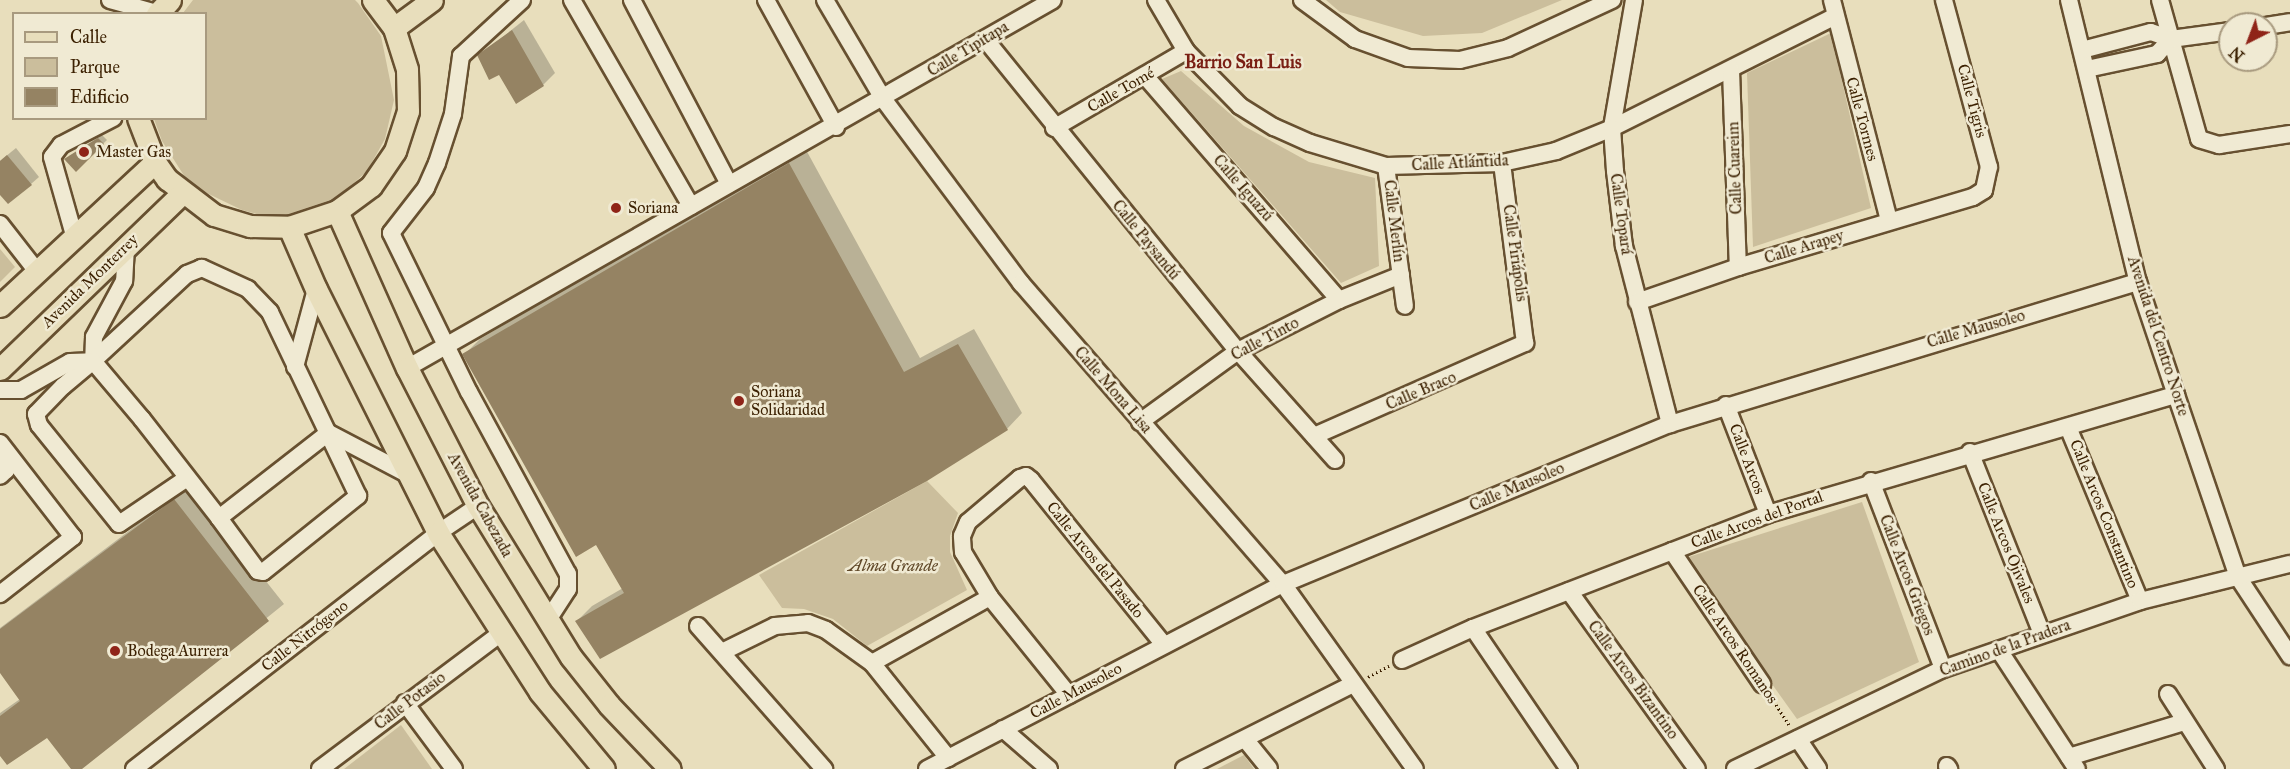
<!DOCTYPE html>
<html>
<head>
<meta charset="utf-8">
<style>
	body { margin:0 }
	#map { position:relative; width:2290px; height:769px; overflow:hidden; background:#e8debc; font-family:"IM FELL Great Primer",serif }
	div>[style] { position:absolute }
	[style*='--x'] { left:calc(var(--x)*1px); top:calc(var(--y)*1px); width:calc(var(--w)*1px); rotate:calc(var(--a)*1deg) }
	.green>* { inset:0; background:#cbbe9c }
	.shadow>* { inset:0; background:#0003 }
	.building>* { inset:0; background:#958363 }
	.path>* { height:3px; margin-top:-1.5px; transform-origin:0; background:repeating-linear-gradient(90deg,#3c2102 0 1.5px,transparent 0 4.5px) }
	.roads { filter:drop-shadow(2px 0 #675030) drop-shadow(-2px 0 #675030) drop-shadow(0 2px #675030) drop-shadow(0 -2px #675030) }
	.minor>* { height:16px; margin:-8px; padding:0 8px; transform-origin:8px; border-radius:8px; background:#f0ead3 }
	.major>* { height:21px; margin:-10.5px; padding:0 10.5px; transform-origin:10.5px; border-radius:10.5px; background:#e8debc }
	.dots>* { width:16px; height:16px; translate:-50% -50%; box-sizing:border-box; border:3px solid #f0ead3; border-radius:50% }
	span { translate:-50% -50%; white-space:nowrap; text-align:center; line-height:1.15; -webkit-text-stroke:5px #f0ead3; paint-order:stroke }
	.street-label { font-size:16px; color:#3c2102 }
	.poi-label { font-size:16px; color:#3c2102 }
	.left { translate:0 -50%; text-align:left }
	.park-label { font-size:16px; color:#604828; font-style:italic }
	.neighbourhood-label { font-size:18px; color:#7a1f14; font-weight:700 }
	.legend { position:absolute; left:12px; top:12px; width:195px; height:108px; box-sizing:border-box; background:#f0ead3; border:2px solid #a89a7f; margin:0; padding:8px 10px; list-style:none; font-size:18px; color:#3c2102 }
	.legend li { display:flex; align-items:center; gap:12px; height:30px }
	.legend b { width:30px; border:2px solid #a89a7f }
	.north { position:absolute; left:2218px; top:12px; width:60px; height:60px; box-sizing:border-box; background:#f0ead3; border:2px solid #a89a7f; border-radius:50%; rotate:222deg; font-size:16px; font-weight:700; line-height:24px; text-align:center; color:#3c2102 }
	.north::after { content:''; display:block; margin:auto; width:21px; height:27px; background:#8f2418; clip-path:polygon(50% 0,100% 100%,50% 72%,0 100%) }
</style>
</head>
<body>
<div id="map">
	<div class="green">
		<i style="clip-path:polygon(193px 0,355px 0,358px 3px,381px 36px,394px 100px,385px 139px,367px 171px,340px 196px,308px 212px,271px 218px,242px 210px,190px 185px,162px 141px,154px 119px,206px 118px,206px 14px,183px 13px)"></i>
		<i style="clip-path:polygon(1326px 0,1562px 0,1482px 33px,1423px 36px,1340px 12px)"></i>
		<i style="clip-path:polygon(1831px 33px,1871px 208px,1753px 247px,1747px 73px)"></i>
		<i style="clip-path:polygon(1181px 71px,1244px 126px,1309px 162px,1375px 178px,1379px 266px,1341px 283px,1162px 79px)"></i>
		<i style="clip-path:polygon(0 249px,15px 267px,0 282px)"></i>
		<i style="clip-path:polygon(927px 481px,958px 513px,950px 536px,950px 552px,967px 590px,867px 646px,833px 619px,804px 609px,782px 608px,759px 575px)"></i>
		<i style="clip-path:polygon(1862px 502px,1919px 662px,1797px 719px,1682px 559px)"></i>
		<i style="clip-path:polygon(401px 725px,432px 769px,344px 769px)"></i>
		<i style="clip-path:polygon(1244px 755px,1254px 769px,1217px 769px)"></i>
	</div>
	<div class="shadow">
		<i style="clip-path:polygon(524px 20px,555px 73px,543px 85px,499px 73px,479px 56px)"></i>
		<i style="clip-path:polygon(102px 135px,107px 140px,76px 170px,69px 156px)"></i>
		<i style="clip-path:polygon(16px 148px,39px 177px,31px 184px,0 193px,0 161px)"></i>
		<i style="clip-path:polygon(805px 148px,920px 358px,974px 329px,1022px 413px,1007px 429px,577px 621px,592px 606px,623px 588px,596px 543px,464px 355px,480px 339px)"></i>
		<i style="clip-path:polygon(190px 485px,284px 604px,80px 769px,73px 769px,47px 736px,0 753px,0 713px,20px 699px,0 671px,0 628px)"></i>
	</div>
	<div class="building">
		<i style="clip-path:polygon(512px 30px,544px 86px,516px 104px,499px 75px,489px 80px,477px 55px)"></i>
		<i style="clip-path:polygon(98px 138px,104px 144px,76px 172px,64px 159px)"></i>
		<i style="clip-path:polygon(7px 155px,32px 185px,8px 204px,0 195px,0 161px)"></i>
		<i style="clip-path:polygon(789px 163px,904px 372px,958px 344px,1008px 430px,927px 481px,600px 659px,575px 621px,624px 593px,596px 545px,576px 557px,462px 354px)"></i>
		<i style="clip-path:polygon(174px 499px,269px 621px,82px 769px,71px 769px,47px 738px,7px 765px,0 756px,0 716px,20px 701px,0 673px,0 629px)"></i>
	</div>
	<div class="path">
		<i style="--x:1368;--y:677;--w:24;--a:-28"></i>
		<i style="--x:1771;--y:697;--w:33;--a:57"></i>
	</div>
	<div class="roads">
		<div class="minor">
			<i style="--x:110;--y:0;--w:49;--a:15.5"></i>
			<i style="--x:522;--y:0;--w:83;--a:137.4"></i>
			<i style="--x:461;--y:56;--w:59;--a:97.9"></i>
			<i style="--x:453;--y:114;--w:52;--a:108.1"></i>
			<i style="--x:437;--y:163;--w:27;--a:114"></i>
			<i style="--x:426;--y:188;--w:57;--a:127.9"></i>
			<i style="--x:391;--y:233;--w:177;--a:63.9"></i>
			<i style="--x:469;--y:392;--w:207;--a:61.5"></i>
			<i style="--x:568;--y:574;--w:15;--a:90"></i>
			<i style="--x:568;--y:589;--w:38;--a:123"></i>
			<i style="--x:572;--y:0;--w:238;--a:60"></i>
			<i style="--x:632;--y:0;--w:208;--a:62.2"></i>
			<i style="--x:766;--y:0;--w:145;--a:61.1"></i>
			<i style="--x:825;--y:0;--w:116;--a:59.5"></i>
			<i style="--x:884;--y:100;--w:229;--a:53.2"></i>
			<i style="--x:1021;--y:283;--w:399;--a:49"></i>
			<i style="--x:1283;--y:584;--w:227;--a:54.5"></i>
			<i style="--x:1156;--y:0;--w:59;--a:59.5"></i>
			<i style="--x:1186;--y:51;--w:77;--a:45.5"></i>
			<i style="--x:1240;--y:106;--w:40;--a:32"></i>
			<i style="--x:1274;--y:127;--w:39;--a:24"></i>
			<i style="--x:1310;--y:143;--w:79;--a:16.8"></i>
			<i style="--x:1386;--y:166;--w:116;--a:-1.5"></i>
			<i style="--x:1502;--y:163;--w:55;--a:-12.5"></i>
			<i style="--x:1556;--y:151;--w:61;--a:-22.3"></i>
			<i style="--x:1612;--y:128;--w:248;--a:-26.6"></i>
			<i style="--x:1302;--y:0;--w:66;--a:36.3"></i>
			<i style="--x:1355;--y:39;--w:56;--a:19.7"></i>
			<i style="--x:1408;--y:58;--w:52;--a:2.2"></i>
			<i style="--x:1460;--y:60;--w:49;--a:-14"></i>
			<i style="--x:1508;--y:48;--w:115;--a:-24.8"></i>
			<i style="--x:1634;--y:0;--w:130;--a:99.8"></i>
			<i style="--x:1612;--y:128;--w:43;--a:86"></i>
			<i style="--x:1615;--y:171;--w:76;--a:83.2"></i>
			<i style="--x:1624;--y:246;--w:184;--a:75.5"></i>
			<i style="--x:1832;--y:0;--w:228;--a:75.5"></i>
			<i style="--x:2069;--y:0;--w:290;--a:76.3"></i>
			<i style="--x:2138;--y:282;--w:119;--a:71.4"></i>
			<i style="--x:2176;--y:395;--w:192;--a:71.2"></i>
			<i style="--x:2238;--y:577;--w:95;--a:56.6"></i>
			<i style="--x:2160;--y:0;--w:144;--a:74.3"></i>
			<i style="--x:2199;--y:139;--w:21;--a:17"></i>
			<i style="--x:2219;--y:145;--w:72;--a:-8.8"></i>
			<i style="--x:2266;--y:26;--w:24;--a:-9"></i>
			<i style="--x:985;--y:39;--w:402;--a:51"></i>
			<i style="--x:1238;--y:351;--w:146;--a:48.3"></i>
			<i style="--x:2082;--y:50;--w:71;--a:-14.6"></i>
			<i style="--x:2151;--y:32;--w:21;--a:19"></i>
			<i style="--x:2171;--y:39;--w:60;--a:-7.7"></i>
			<i style="--x:2087;--y:69;--w:72;--a:-12.1"></i>
			<i style="--x:2157;--y:54;--w:21;--a:-47"></i>
			<i style="--x:1731;--y:70;--w:197;--a:88"></i>
			<i style="--x:1146;--y:77;--w:295;--a:49.1"></i>
			<i style="--x:1054;--y:128;--w:153;--a:-30.3"></i>
			<i style="--x:1386;--y:166;--w:141;--a:82.3"></i>
			<i style="--x:0;--y:224;--w:58;--a:52"></i>
			<i style="--x:74;--y:235;--w:81;--a:-105.8"></i>
			<i style="--x:52;--y:157;--w:15;--a:-53"></i>
			<i style="--x:61;--y:145;--w:59;--a:-27.4"></i>
			<i style="--x:126;--y:246;--w:35;--a:93"></i>
			<i style="--x:124;--y:281;--w:64;--a:118.2"></i>
			<i style="--x:94;--y:337;--w:24;--a:92"></i>
			<i style="--x:93;--y:361;--w:76;--a:49.8"></i>
			<i style="--x:142;--y:419;--w:125;--a:52.1"></i>
			<i style="--x:219;--y:518;--w:66;--a:53.7"></i>
			<i style="--x:258;--y:571;--w:5;--a:11"></i>
			<i style="--x:263;--y:572;--w:122;--a:-38.7"></i>
			<i style="--x:358;--y:496;--w:204;--a:-115.6"></i>
			<i style="--x:270;--y:312;--w:32;--a:-134"></i>
			<i style="--x:248;--y:289;--w:51;--a:-155.5"></i>
			<i style="--x:202;--y:268;--w:16;--a:158"></i>
			<i style="--x:187;--y:274;--w:128;--a:137.2"></i>
			<i style="--x:93;--y:361;--w:39;--a:140"></i>
			<i style="--x:63;--y:386;--w:39;--a:134"></i>
			<i style="--x:36;--y:414;--w:11;--a:75"></i>
			<i style="--x:39;--y:425;--w:127;--a:51.1"></i>
			<i style="--x:119;--y:524;--w:82;--a:-34.1"></i>
			<i style="--x:1637;--y:302;--w:107;--a:-19.1"></i>
			<i style="--x:1738;--y:267;--w:245;--a:-16.6"></i>
			<i style="--x:1973;--y:197;--w:13;--a:-32"></i>
			<i style="--x:1984;--y:190;--w:24;--a:-78"></i>
			<i style="--x:1989;--y:167;--w:173;--a:-105.1"></i>
			<i style="--x:295;--y:367;--w:81;--a:-74.9"></i>
			<i style="--x:407;--y:368;--w:743;--a:-29.67"></i>
			<i style="--x:0;--y:390;--w:21;--a:0"></i>
			<i style="--x:21;--y:390;--w:56;--a:-29.7"></i>
			<i style="--x:70;--y:362;--w:23;--a:-2"></i>
			<i style="--x:1726;--y:405;--w:117;--a:68.9"></i>
			<i style="--x:1140;--y:422;--w:121;--a:-35.9"></i>
			<i style="--x:1238;--y:351;--w:113;--a:-26.8"></i>
			<i style="--x:1339;--y:300;--w:67;--a:-22"></i>
			<i style="--x:2068;--y:427;--w:188;--a:67.5"></i>
			<i style="--x:329;--y:433;--w:88;--a:27.7"></i>
			<i style="--x:1314;--y:436;--w:231;--a:-23.8"></i>
			<i style="--x:1525;--y:343;--w:181;--a:-97.3"></i>
			<i style="--x:0;--y:443;--w:119;--a:52.2"></i>
			<i style="--x:73;--y:537;--w:93;--a:142"></i>
			<i style="--x:1970;--y:452;--w:196;--a:68.4"></i>
			<i style="--x:0;--y:460;--w:12;--a:59"></i>
			<i style="--x:6;--y:470;--w:8;--a:135"></i>
			<i style="--x:1871;--y:481;--w:201;--a:69"></i>
			<i style="--x:219;--y:518;--w:138;--a:-37.9"></i>
			<i style="--x:1672;--y:551;--w:161;--a:55.9"></i>
			<i style="--x:1569;--y:591;--w:219;--a:54.3"></i>
			<i style="--x:698;--y:626;--w:191;--a:48.6"></i>
			<i style="--x:1473;--y:628;--w:171;--a:55.8"></i>
			<i style="--x:1999;--y:650;--w:142;--a:56.8"></i>
			<i style="--x:722;--y:652;--w:59;--a:-26.1"></i>
			<i style="--x:775;--y:626;--w:33;--a:-5"></i>
			<i style="--x:808;--y:623;--w:19;--a:21"></i>
			<i style="--x:826;--y:630;--w:57;--a:35.7"></i>
			<i style="--x:872;--y:663;--w:122;--a:51.3"></i>
			<i style="--x:1402;--y:660;--w:78;--a:-24.3"></i>
			<i style="--x:1473;--y:628;--w:316;--a:-21.1"></i>
			<i style="--x:1768;--y:514;--w:425;--a:-16.3"></i>
			<i style="--x:872;--y:663;--w:135;--a:-29.2"></i>
			<i style="--x:2168;--y:694;--w:89;--a:57.4"></i>
			<i style="--x:1069;--y:695;--w:126;--a:-128.9"></i>
			<i style="--x:990;--y:597;--w:52;--a:-121"></i>
			<i style="--x:963;--y:552;--w:16;--a:-94"></i>
			<i style="--x:962;--y:536;--w:15;--a:-67"></i>
			<i style="--x:968;--y:522;--w:68;--a:-40.2"></i>
			<i style="--x:1020;--y:478;--w:6;--a:-18"></i>
			<i style="--x:1026;--y:476;--w:6;--a:39"></i>
			<i style="--x:1031;--y:480;--w:212;--a:51.1"></i>
			<i style="--x:405;--y:703;--w:82;--a:53.4"></i>
			<i style="--x:1003;--y:729;--w:61;--a:41"></i>
			<i style="--x:1245;--y:739;--w:38;--a:51"></i>
			<i style="--x:1798;--y:739;--w:36;--a:56"></i>
			<i style="--x:2069;--y:757;--w:120;--a:-16.9"></i>
			<i style="--x:1947;--y:766;--w:4;--a:56"></i>
			<i style="--x:134;--y:769;--w:385;--a:-37.8"></i>
			<i style="--x:438;--y:533;--w:48;--a:-34"></i>
			<i style="--x:320;--y:769;--w:225;--a:-36.9"></i>
			<i style="--x:927;--y:769;--w:401;--a:-27.5"></i>
			<i style="--x:1283;--y:584;--w:419;--a:-22.5"></i>
			<i style="--x:1670;--y:424;--w:489;--a:-16.9"></i>
			<i style="--x:1184;--y:769;--w:189;--a:-26.7"></i>
			<i style="--x:1735;--y:769;--w:231;--a:-25.7"></i>
			<i style="--x:1943;--y:669;--w:208;--a:-19"></i>
			<i style="--x:2140;--y:601;--w:154;--a:-13.9"></i>
		</div>
		<div class="major">
			<i style="--x:157;--y:14;--w:19;--a:-47"></i>
			<i style="--x:394;--y:28;--w:47;--a:-36.4"></i>
			<i style="--x:138;--y:118;--w:47;--a:68.9"></i>
			<i style="--x:155;--y:162;--w:21;--a:55"></i>
			<i style="--x:167;--y:179;--w:59;--a:37.5"></i>
			<i style="--x:214;--y:215;--w:38;--a:17"></i>
			<i style="--x:250;--y:226;--w:39;--a:1"></i>
			<i style="--x:289;--y:227;--w:51;--a:-18.4"></i>
			<i style="--x:337;--y:211;--w:42;--a:-36.3"></i>
			<i style="--x:371;--y:186;--w:42;--a:-55.6"></i>
			<i style="--x:395;--y:151;--w:42;--a:-72"></i>
			<i style="--x:408;--y:111;--w:42;--a:-91.4"></i>
			<i style="--x:407;--y:69;--w:43;--a:-107.6"></i>
			<i style="--x:394;--y:28;--w:35;--a:-127"></i>
			<i style="--x:337;--y:211;--w:172;--a:66"></i>
			<i style="--x:407;--y:368;--w:155;--a:62.8"></i>
			<i style="--x:478;--y:506;--w:177;--a:58.4"></i>
			<i style="--x:571;--y:657;--w:61;--a:51.6"></i>
			<i style="--x:609;--y:705;--w:88;--a:46.4"></i>
			<i style="--x:289;--y:227;--w:68;--a:66.5"></i>
			<i style="--x:316;--y:289;--w:273;--a:63.4"></i>
			<i style="--x:438;--y:533;--w:189;--a:57.3"></i>
			<i style="--x:540;--y:692;--w:100;--a:50.3"></i>
			<i style="--x:0;--y:306;--w:212;--a:-42.9"></i>
			<i style="--x:0;--y:369;--w:252;--a:-44"></i>
		</div>
	</div>
	<div class="dots">
		<i style="left:84px;top:152px;background:#8f2418"></i>
		<i style="left:616px;top:208px;background:#8f2418"></i>
		<i style="left:739px;top:401px;background:#8f2418"></i>
		<i style="left:115px;top:651px;background:#8f2418"></i>
	</div>
	<div class="street-label">
		<span style="left:968px;top:49px;rotate:-31deg">Calle Tipitapa</span>
		<span style="left:1121px;top:90px;rotate:-30deg">Calle Tomé</span>
		<span style="left:1972px;top:101px;rotate:75deg">Calle Tigris</span>
		<span style="left:1862px;top:119px;rotate:75deg">Calle Tormes</span>
		<span style="left:1460px;top:163px;rotate:-3deg">Calle Atlántida</span>
		<span style="left:1735px;top:168px;rotate:-92deg">Calle Cuareim</span>
		<span style="left:1243px;top:188px;rotate:49deg">Calle Iguazú</span>
		<span style="left:1621px;top:214px;rotate:82deg">Calle Topará</span>
		<span style="left:1394px;top:221px;rotate:83deg">Calle Merlín</span>
		<span style="left:1146px;top:240px;rotate:51deg">Calle Paysandú</span>
		<span style="left:1804px;top:247px;rotate:-17deg">Calle Arapey</span>
		<span style="left:1515px;top:253px;rotate:82deg">Calle Piriápolis</span>
		<span style="left:90px;top:281px;rotate:-44deg">Avenida Monterrey</span>
		<span style="left:1976px;top:329px;rotate:-16deg">Calle Mausoleo</span>
		<span style="left:2158px;top:336px;rotate:72deg">Avenida del Centro Norte</span>
		<span style="left:1265px;top:339px;rotate:-28deg">Calle Tinto</span>
		<span style="left:1113px;top:390px;rotate:49deg">Calle Mona Lisa</span>
		<span style="left:1421px;top:391px;rotate:-23deg">Calle Braco</span>
		<span style="left:1747px;top:459px;rotate:69deg">Calle Arcos</span>
		<span style="left:1517px;top:487px;rotate:-23deg">Calle Mausoleo</span>
		<span style="left:480px;top:505px;rotate:61deg">Avenida Cabezada</span>
		<span style="left:2104px;top:514px;rotate:68deg">Calle Arcos Constantino</span>
		<span style="left:1757px;top:520px;rotate:-20deg">Calle Arcos del Portal</span>
		<span style="left:2006px;top:543px;rotate:68deg">Calle Arcos Ojivales</span>
		<span style="left:1095px;top:560px;rotate:51deg">Calle Arcos del Pasado</span>
		<span style="left:1907px;top:575px;rotate:69deg">Calle Arcos Griegos</span>
		<span style="left:305px;top:636px;rotate:-38deg">Calle Nitrógeno</span>
		<span style="left:1735px;top:644px;rotate:56deg">Calle Arcos Romanos</span>
		<span style="left:2005px;top:648px;rotate:-20deg">Camino de la Pradera</span>
		<span style="left:1633px;top:680px;rotate:54deg">Calle Arcos Bizantino</span>
		<span style="left:1076px;top:691px;rotate:-28deg">Calle Mausoleo</span>
		<span style="left:410px;top:701px;rotate:-37deg">Calle Potasio</span>
	</div>
	<div class="poi-label">
		<span class="left" style="left:96px;top:152px">Master Gas</span>
		<span class="left" style="left:628px;top:208px">Soriana</span>
		<span class="left" style="left:751px;top:401px">Soriana<br>Solidaridad</span>
		<span class="left" style="left:127px;top:651px">Bodega Aurrera</span>
	</div>
	<div class="park-label">
		<span style="left:893px;top:566px">Alma Grande</span>
	</div>
	<div class="neighbourhood-label">
		<span style="left:1243px;top:62px">Barrio San Luis</span>
	</div>
	<ul class="legend">
	<li><b style="height:8px;background:#e8debc"></b>Calle</li>
	<li><b style="height:16px;background:#cbbe9c"></b>Parque</li>
	<li><b style="height:16px;background:#958363"></b>Edificio</li>
	</ul>
	<div class="north">N</div>
</div>
</body>
</html>
